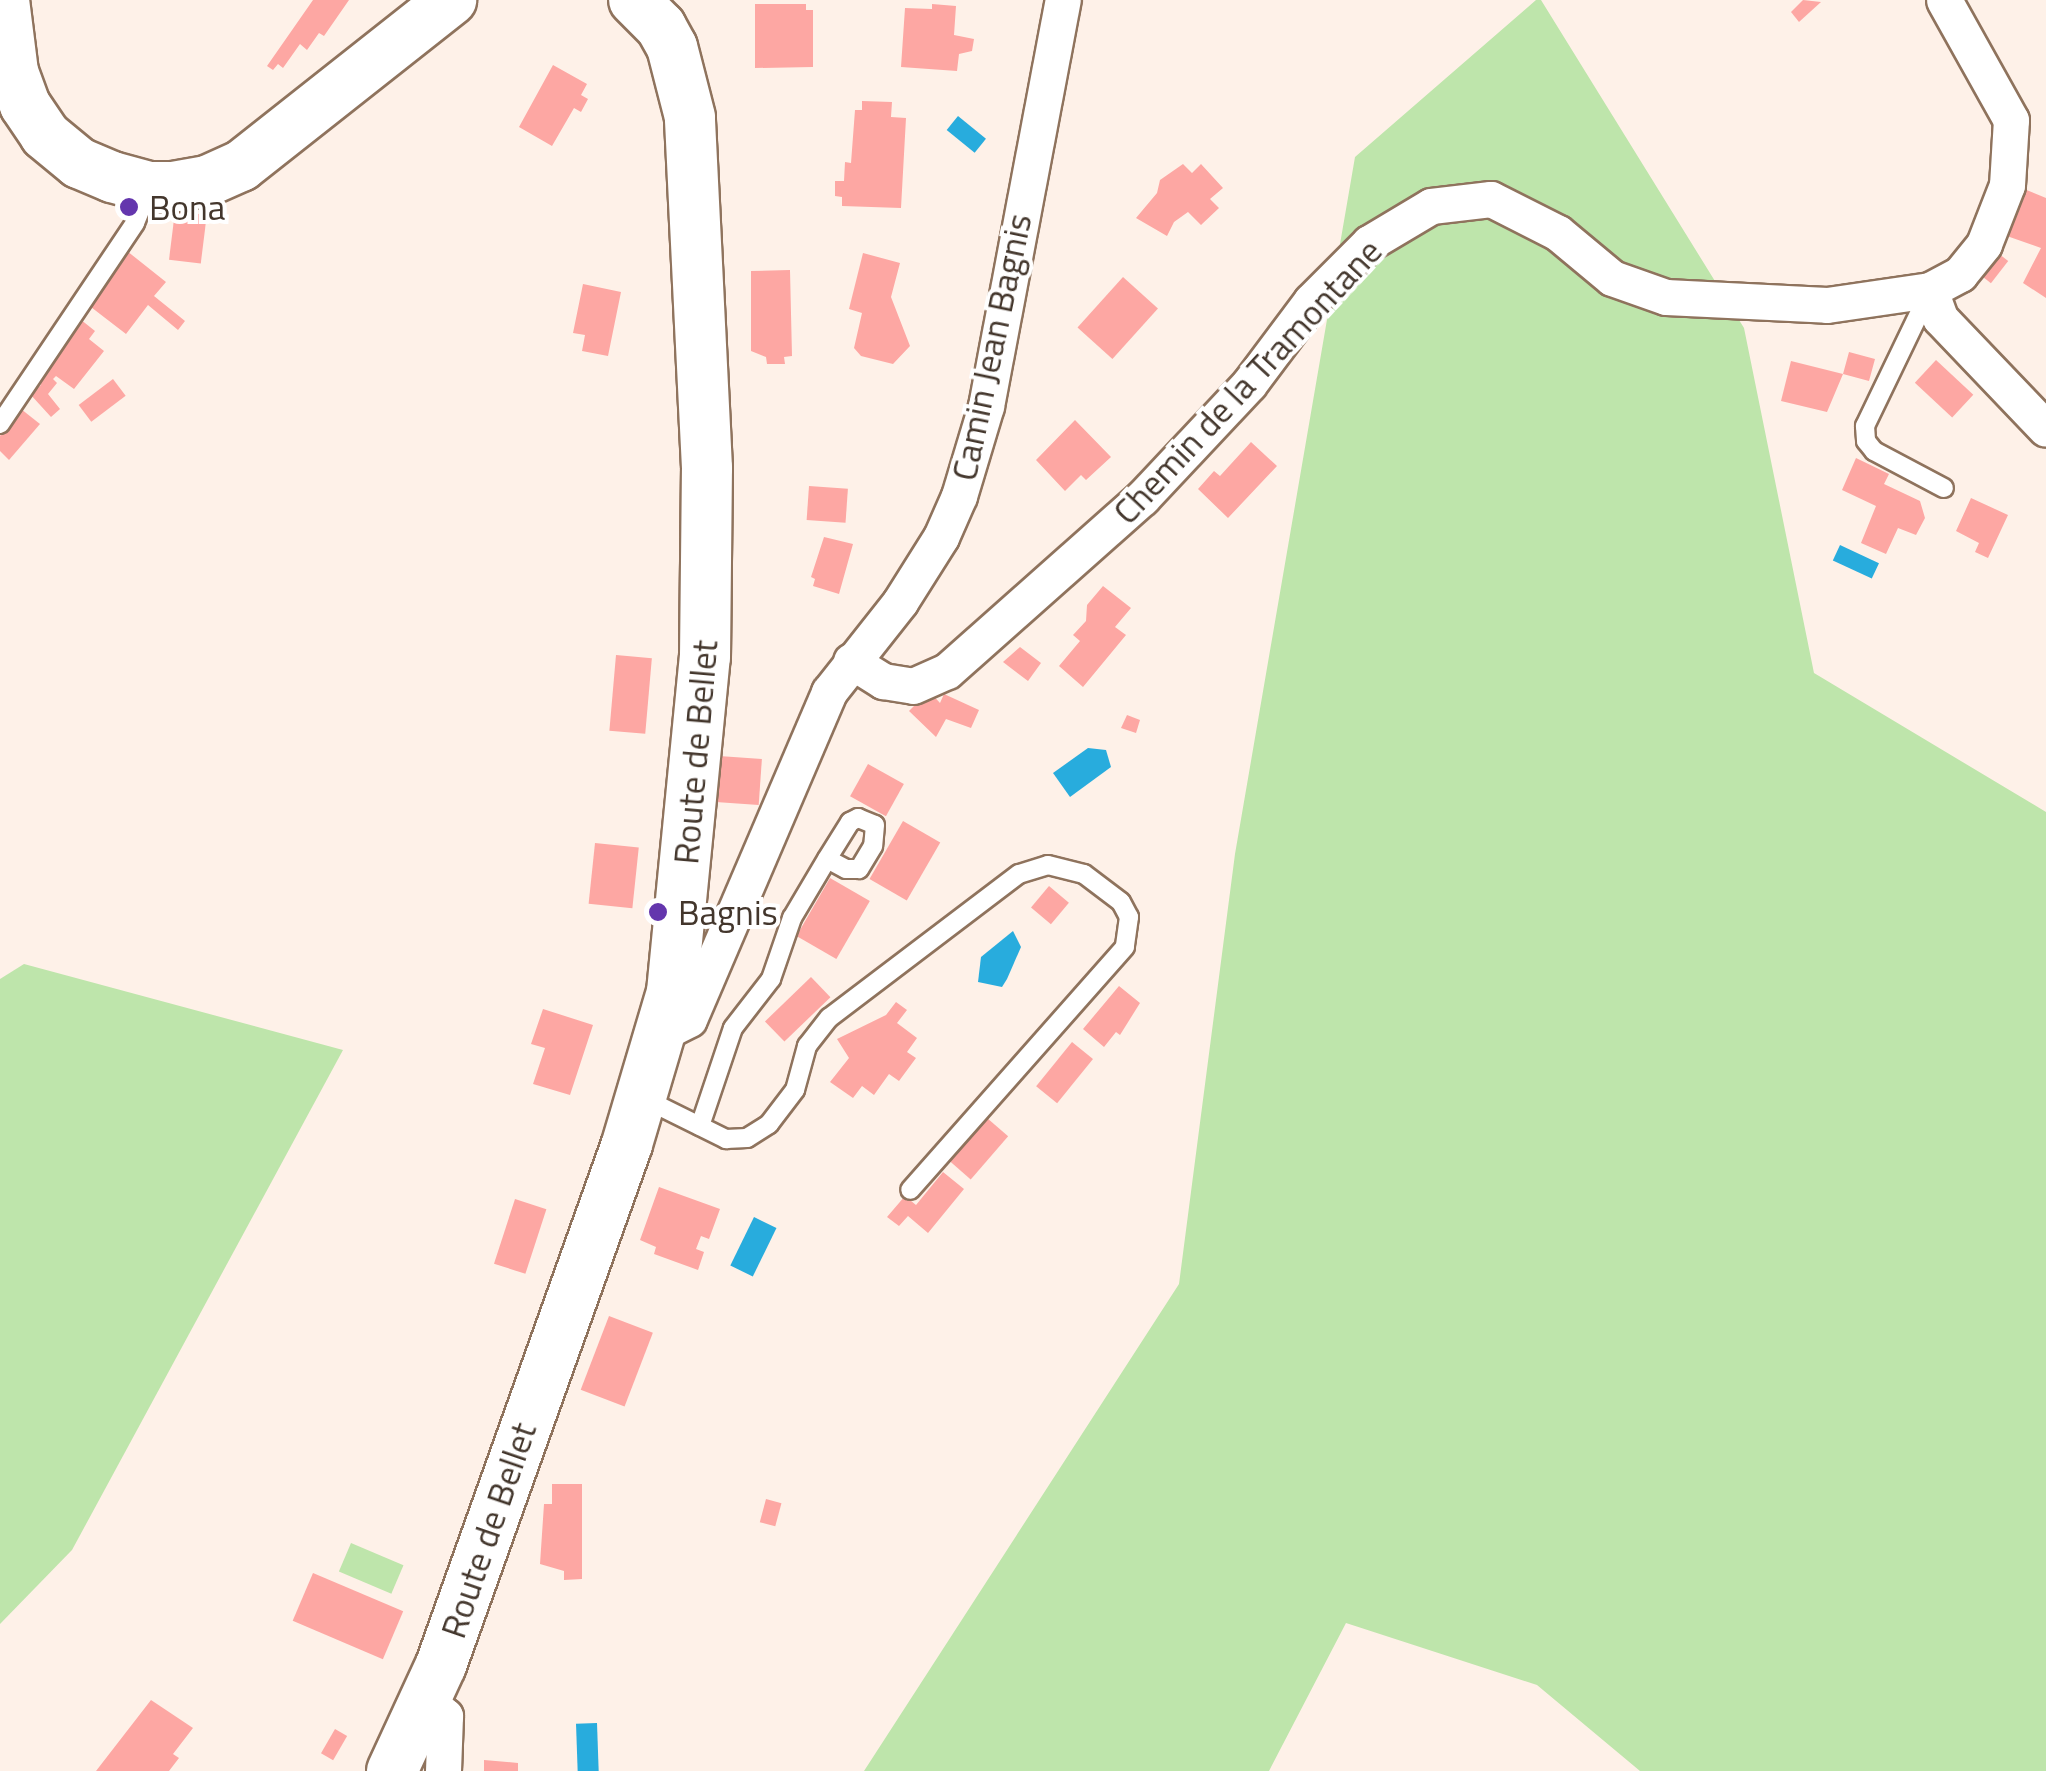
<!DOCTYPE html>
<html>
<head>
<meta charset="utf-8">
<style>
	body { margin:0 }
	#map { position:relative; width:2046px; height:1771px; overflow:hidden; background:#fef1e8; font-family:"Titillium Web",sans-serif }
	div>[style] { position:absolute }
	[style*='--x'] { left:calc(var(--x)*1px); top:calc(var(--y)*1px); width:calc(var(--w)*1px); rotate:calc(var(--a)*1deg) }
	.green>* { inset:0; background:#bee5ab; transform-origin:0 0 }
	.water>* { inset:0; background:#28acdd; transform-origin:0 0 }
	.building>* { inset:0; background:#fda7a3; transform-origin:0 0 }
	.roads { filter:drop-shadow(2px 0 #8f735d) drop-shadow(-2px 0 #8f735d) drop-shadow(0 2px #8f735d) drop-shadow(0 -2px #8f735d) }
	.service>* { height:18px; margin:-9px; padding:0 9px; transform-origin:9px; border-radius:9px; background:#fff }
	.minor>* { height:35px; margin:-17.5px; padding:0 17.5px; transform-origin:17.5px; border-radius:17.5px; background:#fff }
	.secondary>* { height:50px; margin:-25px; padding:0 25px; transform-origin:25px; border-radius:25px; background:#fff }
	.dots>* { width:28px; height:28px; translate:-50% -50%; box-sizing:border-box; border:5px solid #fff; border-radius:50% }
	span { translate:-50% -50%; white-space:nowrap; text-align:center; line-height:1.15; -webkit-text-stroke:8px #fff; paint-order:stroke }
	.poi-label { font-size:35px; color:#43362c }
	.left { translate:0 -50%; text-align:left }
	.street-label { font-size:35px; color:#43362c }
</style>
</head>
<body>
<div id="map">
	<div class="green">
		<i style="clip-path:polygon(1536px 0,1541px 0,1744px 328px,1814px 673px,2046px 812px,2046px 1771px,1640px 1771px,1537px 1685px,1346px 1623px,1269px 1771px,864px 1771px,1179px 1284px,1235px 854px,1355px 157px)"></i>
		<i style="clip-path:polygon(24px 964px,343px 1050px,72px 1550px,0 1624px,0 979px)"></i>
		<i style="left:351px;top:1543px;width:57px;height:31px;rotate:23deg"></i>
	</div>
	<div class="water">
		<i style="left:958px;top:116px;width:36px;height:18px;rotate:39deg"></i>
		<i style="left:1840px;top:545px;width:43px;height:17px;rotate:25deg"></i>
		<i style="clip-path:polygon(1088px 748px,1106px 750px,1111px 767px,1070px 797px,1053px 773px)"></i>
		<i style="clip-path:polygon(1013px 931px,1021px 947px,1007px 979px,1002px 987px,978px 982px,981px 957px)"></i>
		<i style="left:754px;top:1217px;width:25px;height:54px;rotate:26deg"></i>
		<i style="left:597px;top:1723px;width:48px;height:21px;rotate:88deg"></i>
	</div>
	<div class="building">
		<i style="clip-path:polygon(313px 0,349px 0,324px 36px,319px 33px,307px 50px,300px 44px,283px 68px,278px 64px,273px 70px,267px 66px)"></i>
		<i style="clip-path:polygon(1803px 0,1821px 2px,1799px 22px,1791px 12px)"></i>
		<i style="clip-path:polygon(755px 4px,806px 4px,806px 10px,813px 10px,813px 67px,755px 68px)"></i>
		<i style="clip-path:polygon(932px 4px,956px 6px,954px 35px,974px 39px,972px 51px,959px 54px,957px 71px,901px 67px,905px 8px,932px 9px)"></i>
		<i style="clip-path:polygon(553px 65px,587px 84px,581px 95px,588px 99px,581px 112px,574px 108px,552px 146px,519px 127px)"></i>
		<i style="clip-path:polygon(862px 101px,892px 102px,891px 117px,906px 118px,901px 208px,842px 206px,842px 197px,835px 196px,835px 181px,844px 181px,845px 162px,851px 163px,855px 110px,862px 110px)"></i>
		<i style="clip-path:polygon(1183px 164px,1192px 173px,1201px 164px,1223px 188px,1210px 199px,1219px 208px,1201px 225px,1188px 212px,1174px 222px,1167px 236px,1136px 218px,1157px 193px,1160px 180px)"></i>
		<i style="clip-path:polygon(2024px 189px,2046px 198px,2046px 298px,2023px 283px,2041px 248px,2004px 235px)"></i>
		<i style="left:175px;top:211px;width:32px;height:49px;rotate:7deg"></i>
		<i style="left:1994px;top:250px;width:18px;height:28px;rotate:38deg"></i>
		<i style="clip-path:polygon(127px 251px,166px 282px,154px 296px,185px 321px,178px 330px,148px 305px,126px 334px,87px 304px)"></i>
		<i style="clip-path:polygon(863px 253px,900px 263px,891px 297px,910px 346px,893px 364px,861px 356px,854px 348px,862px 313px,849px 309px)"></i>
		<i style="clip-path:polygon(790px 270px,792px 356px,784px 357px,785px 364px,767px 364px,766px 357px,751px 351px,751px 271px)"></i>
		<i style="left:1123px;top:277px;width:47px;height:68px;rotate:42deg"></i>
		<i style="clip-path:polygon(583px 284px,621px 292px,608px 356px,582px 351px,585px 335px,573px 333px)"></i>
		<i style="clip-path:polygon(80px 319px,95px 331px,89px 339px,104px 351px,74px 389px,56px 376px,53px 379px,57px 383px,48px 394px,60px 409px,51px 417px,30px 394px,41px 385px,36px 379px)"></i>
		<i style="clip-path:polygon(1849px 352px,1875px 359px,1869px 381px,1843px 374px,1827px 412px,1781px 401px,1791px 361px,1843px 374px)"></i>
		<i style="left:1936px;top:360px;width:51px;height:31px;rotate:43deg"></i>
		<i style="left:113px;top:379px;width:21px;height:43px;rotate:53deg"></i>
		<i style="clip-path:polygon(21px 409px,40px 424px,9px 460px,0 451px,0 436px)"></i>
		<i style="clip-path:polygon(1075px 420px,1111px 457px,1086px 480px,1081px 475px,1065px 491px,1036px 460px)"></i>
		<i style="clip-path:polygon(1251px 442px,1277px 466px,1228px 518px,1198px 489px,1214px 471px,1220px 476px)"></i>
		<i style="clip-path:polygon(1856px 458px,1889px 474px,1884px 484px,1920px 501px,1925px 518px,1916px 535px,1898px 528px,1886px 554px,1861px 543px,1876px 506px,1842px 490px)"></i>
		<i style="left:809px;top:486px;width:39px;height:34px;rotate:4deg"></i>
		<i style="clip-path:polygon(1971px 498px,2008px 515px,1988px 558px,1975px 552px,1979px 543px,1956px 531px)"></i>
		<i style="clip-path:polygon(824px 537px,853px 544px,839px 594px,813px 586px,815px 579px,811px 577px)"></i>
		<i style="clip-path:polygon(1103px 586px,1131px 608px,1115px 627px,1126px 635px,1083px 687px,1059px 666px,1080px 641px,1073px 635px,1086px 621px,1087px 605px)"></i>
		<i style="clip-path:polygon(1020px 647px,1041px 663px,1028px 681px,1003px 662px)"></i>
		<i style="left:616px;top:655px;width:36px;height:76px;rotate:5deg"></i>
		<i style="clip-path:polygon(929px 691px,940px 703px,944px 694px,979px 710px,971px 728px,946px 719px,936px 737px,909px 711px)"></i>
		<i style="clip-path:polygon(1127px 715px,1140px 720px,1136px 733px,1121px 728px)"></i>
		<i style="left:719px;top:756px;width:43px;height:46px;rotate:4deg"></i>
		<i style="left:868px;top:764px;width:41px;height:37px;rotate:29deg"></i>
		<i style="left:903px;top:821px;width:43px;height:67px;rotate:30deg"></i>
		<i style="left:595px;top:843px;width:44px;height:61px;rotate:6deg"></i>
		<i style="left:830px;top:878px;width:46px;height:67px;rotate:30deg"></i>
		<i style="left:1049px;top:886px;width:26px;height:28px;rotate:40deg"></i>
		<i style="left:811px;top:977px;width:28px;height:64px;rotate:46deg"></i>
		<i style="clip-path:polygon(1119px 986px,1140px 1003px,1120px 1035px,1116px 1032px,1104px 1047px,1083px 1029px)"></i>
		<i style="clip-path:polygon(896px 1002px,907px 1010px,897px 1023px,917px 1038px,907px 1052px,916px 1058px,899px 1081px,889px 1074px,874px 1095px,862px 1086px,853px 1098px,830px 1082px,849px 1058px,837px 1039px,886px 1015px)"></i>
		<i style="clip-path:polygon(543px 1009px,593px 1025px,570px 1095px,533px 1084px,545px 1048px,531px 1044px)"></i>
		<i style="left:1072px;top:1042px;width:27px;height:57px;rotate:39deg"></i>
		<i style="left:987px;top:1118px;width:28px;height:57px;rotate:41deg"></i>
		<i style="clip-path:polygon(943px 1172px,964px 1189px,928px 1233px,908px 1216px,899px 1226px,887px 1217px,905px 1196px,916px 1205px)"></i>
		<i style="clip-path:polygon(659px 1187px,720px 1209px,709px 1239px,701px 1236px,696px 1249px,704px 1252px,698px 1270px,654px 1254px,656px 1247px,640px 1240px)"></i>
		<i style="left:515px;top:1199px;width:33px;height:68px;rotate:18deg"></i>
		<i style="left:609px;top:1316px;width:47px;height:79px;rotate:21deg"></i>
		<i style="clip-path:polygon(552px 1484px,582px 1484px,582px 1579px,564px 1580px,564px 1571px,540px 1564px,544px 1504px,552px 1504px)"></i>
		<i style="left:766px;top:1499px;width:16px;height:24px;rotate:15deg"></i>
		<i style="left:313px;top:1573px;width:98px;height:52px;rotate:23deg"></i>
		<i style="clip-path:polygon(151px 1700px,193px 1728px,173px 1754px,179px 1758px,169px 1771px,96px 1771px)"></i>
		<i style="left:335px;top:1729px;width:14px;height:28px;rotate:30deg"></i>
		<i style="clip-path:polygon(484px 1760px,518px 1763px,518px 1771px,484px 1771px)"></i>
	</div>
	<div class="roads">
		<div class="service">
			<i style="--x:1930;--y:291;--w:150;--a:115.7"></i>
			<i style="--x:1865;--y:426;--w:15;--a:86"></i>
			<i style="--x:1866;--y:441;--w:13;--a:51"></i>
			<i style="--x:1874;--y:451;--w:79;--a:27.9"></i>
			<i style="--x:0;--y:424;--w:242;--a:-56.1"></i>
			<i style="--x:135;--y:223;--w:38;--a:-68"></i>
			<i style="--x:643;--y:1098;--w:93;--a:26.3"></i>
			<i style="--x:726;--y:1139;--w:21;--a:-3"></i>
			<i style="--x:747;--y:1138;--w:26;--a:-32"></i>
			<i style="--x:769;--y:1124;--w:43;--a:-52.6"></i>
			<i style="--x:795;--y:1090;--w:46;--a:-74.7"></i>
			<i style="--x:807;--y:1046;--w:36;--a:-52"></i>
			<i style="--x:829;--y:1018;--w:238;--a:-37.2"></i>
			<i style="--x:1019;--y:874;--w:30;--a:-17"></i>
			<i style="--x:1048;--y:865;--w:37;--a:14"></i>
			<i style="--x:1084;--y:874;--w:46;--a:37.1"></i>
			<i style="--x:1121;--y:902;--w:17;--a:62"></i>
			<i style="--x:1129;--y:917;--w:30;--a:98"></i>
			<i style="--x:1125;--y:947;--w:324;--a:131.5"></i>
			<i style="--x:700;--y:1126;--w:103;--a:-71.4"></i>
			<i style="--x:733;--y:1028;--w:62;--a:-52.2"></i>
			<i style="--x:771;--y:979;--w:65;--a:-71"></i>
			<i style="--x:792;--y:918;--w:69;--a:-59.3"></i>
			<i style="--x:827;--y:859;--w:44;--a:-58.1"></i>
			<i style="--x:850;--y:822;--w:9;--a:-27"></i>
			<i style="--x:858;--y:818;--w:18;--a:22"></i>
			<i style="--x:875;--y:825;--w:21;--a:95"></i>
			<i style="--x:873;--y:846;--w:27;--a:121"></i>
			<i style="--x:859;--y:869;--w:13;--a:180"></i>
			<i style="--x:846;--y:869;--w:21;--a:-152"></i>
		</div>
		<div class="minor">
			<i style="--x:1930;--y:290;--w:30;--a:70"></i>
			<i style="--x:1940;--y:318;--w:153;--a:46.3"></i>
			<i style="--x:851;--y:661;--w:38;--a:32"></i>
			<i style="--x:883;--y:681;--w:30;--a:9"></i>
			<i style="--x:913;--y:686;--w:37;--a:-24"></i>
			<i style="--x:947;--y:671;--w:261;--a:-41.6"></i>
			<i style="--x:1142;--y:498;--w:156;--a:-46.8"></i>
			<i style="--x:1249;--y:384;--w:104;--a:-53.2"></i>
			<i style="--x:1311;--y:301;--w:82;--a:-45"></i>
			<i style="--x:1369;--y:243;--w:72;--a:-30.8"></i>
			<i style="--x:1431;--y:206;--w:60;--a:-6.7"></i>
			<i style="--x:1491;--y:199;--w:75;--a:26.9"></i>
			<i style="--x:1558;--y:233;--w:70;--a:39.8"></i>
			<i style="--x:1612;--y:278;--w:57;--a:19.4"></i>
			<i style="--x:1666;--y:297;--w:161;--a:2.8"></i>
			<i style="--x:1827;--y:305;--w:104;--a:-8.3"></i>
			<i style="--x:1930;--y:290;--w:34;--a:-28"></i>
			<i style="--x:1960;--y:274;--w:38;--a:-51"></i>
			<i style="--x:1984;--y:244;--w:63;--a:-68.7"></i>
			<i style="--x:2007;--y:185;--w:65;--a:-86.5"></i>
			<i style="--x:2011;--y:120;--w:137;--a:-119.2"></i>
			<i style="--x:662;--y:1033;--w:30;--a:-27"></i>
			<i style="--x:689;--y:1019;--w:356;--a:-66.8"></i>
			<i style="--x:829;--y:692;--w:115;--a:-51.7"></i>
			<i style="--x:900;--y:602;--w:77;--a:-57.8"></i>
			<i style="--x:941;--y:537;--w:45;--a:-66.3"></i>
			<i style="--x:959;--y:496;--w:94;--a:-73.3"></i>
			<i style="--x:986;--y:406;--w:413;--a:-79.3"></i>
			<i style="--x:426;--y:1700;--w:25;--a:40"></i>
			<i style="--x:445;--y:1716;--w:55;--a:92.1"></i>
		</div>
		<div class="secondary">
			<i style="--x:4;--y:0;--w:73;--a:82.9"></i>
			<i style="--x:13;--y:72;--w:35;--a:70"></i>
			<i style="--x:25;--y:105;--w:36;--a:56"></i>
			<i style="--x:45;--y:135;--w:44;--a:39.5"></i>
			<i style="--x:79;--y:163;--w:36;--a:23"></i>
			<i style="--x:112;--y:177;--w:38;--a:15"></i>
			<i style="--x:149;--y:187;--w:23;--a:0"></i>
			<i style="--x:172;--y:187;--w:36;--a:-10"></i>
			<i style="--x:207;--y:181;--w:37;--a:-24"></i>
			<i style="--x:241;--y:166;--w:268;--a:-38.3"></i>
			<i style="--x:392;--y:1771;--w:117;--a:-65.2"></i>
			<i style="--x:441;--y:1665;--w:553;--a:-70.35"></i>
			<i style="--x:627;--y:1144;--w:159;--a:-73.5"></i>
			<i style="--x:672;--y:992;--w:337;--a:-84.4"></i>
			<i style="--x:705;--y:657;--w:189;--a:-89.4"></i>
			<i style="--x:707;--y:468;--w:351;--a:-92.8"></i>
			<i style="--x:690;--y:117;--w:72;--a:-104.4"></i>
			<i style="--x:672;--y:47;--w:23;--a:-119"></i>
			<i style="--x:661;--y:27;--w:38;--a:-135"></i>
		</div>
	</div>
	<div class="dots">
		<i style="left:129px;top:207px;background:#6436ad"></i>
		<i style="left:658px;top:912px;background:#6436ad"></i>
	</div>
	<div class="poi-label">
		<span class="left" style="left:149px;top:207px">Bona</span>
		<span class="left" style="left:678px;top:912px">Bagnis</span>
	</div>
	<div class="street-label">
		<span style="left:991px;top:347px;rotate:-78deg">Camin Jean Bagnis</span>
		<span style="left:1247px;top:381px;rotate:-47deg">Chemin de la Tramontane</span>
		<span style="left:695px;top:752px;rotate:-85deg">Route de Bellet</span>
		<span style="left:488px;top:1530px;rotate:-71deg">Route de Bellet</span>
	</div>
</div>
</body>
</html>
